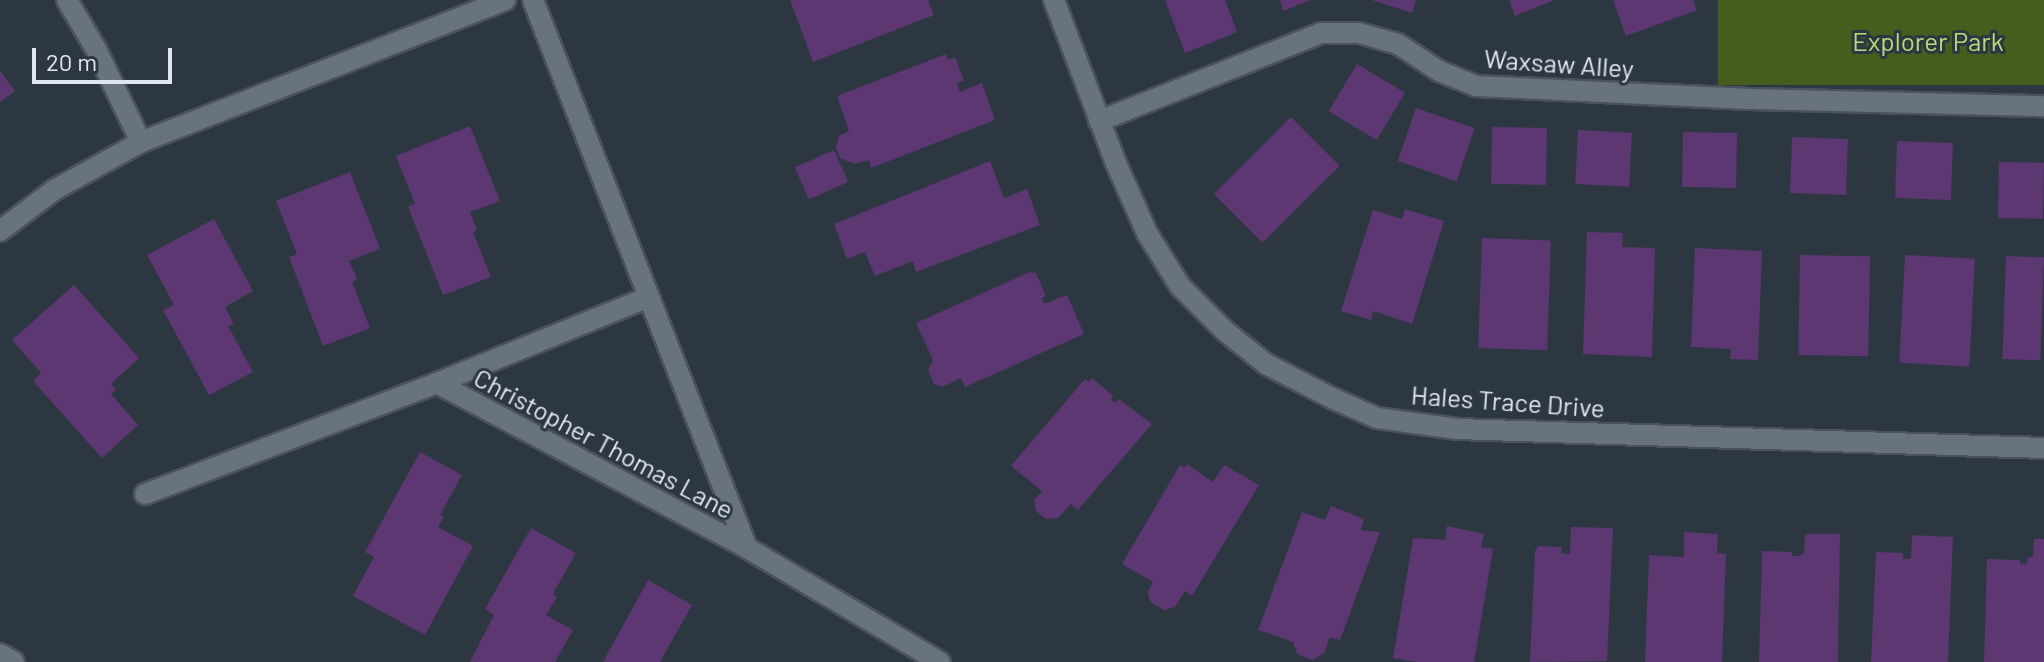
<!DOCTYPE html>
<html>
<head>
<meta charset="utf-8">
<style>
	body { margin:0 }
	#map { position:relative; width:2044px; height:662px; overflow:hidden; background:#2d3741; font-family:Barlow,sans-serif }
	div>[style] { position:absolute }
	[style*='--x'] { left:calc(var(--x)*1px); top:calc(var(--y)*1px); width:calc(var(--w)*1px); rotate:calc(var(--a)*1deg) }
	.green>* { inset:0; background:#475d1d; transform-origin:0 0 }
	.building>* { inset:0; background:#5c3772; transform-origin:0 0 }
	.roads { filter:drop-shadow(2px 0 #4b525b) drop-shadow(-2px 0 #4b525b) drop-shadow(0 2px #4b525b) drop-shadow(0 -2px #4b525b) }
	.minor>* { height:20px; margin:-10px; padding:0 10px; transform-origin:10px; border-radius:10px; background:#69737f }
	span { translate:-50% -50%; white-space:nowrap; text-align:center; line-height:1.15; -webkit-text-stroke:6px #2d3741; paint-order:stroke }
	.park-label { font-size:26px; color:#b6dc79 }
	.street-label { font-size:26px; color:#e1e7ee }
	.scale { position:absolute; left:32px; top:48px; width:140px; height:36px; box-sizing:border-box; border:4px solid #e1e7ee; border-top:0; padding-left:10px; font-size:24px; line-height:28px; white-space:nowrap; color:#e1e7ee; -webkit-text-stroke:6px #2d3741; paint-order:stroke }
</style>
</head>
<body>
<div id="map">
	<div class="green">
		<i style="left:1718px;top:0;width:326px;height:85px"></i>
	</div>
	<div class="building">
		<i style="clip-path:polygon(790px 0,928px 0,934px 15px,813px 62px)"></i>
		<i style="clip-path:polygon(1165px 0,1225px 0,1237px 32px,1185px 53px)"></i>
		<i style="clip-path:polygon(1280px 0,1311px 0,1283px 11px)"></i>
		<i style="clip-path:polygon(1372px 0,1416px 0,1412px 13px)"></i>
		<i style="clip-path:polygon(1509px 0,1555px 0,1515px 16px)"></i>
		<i style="clip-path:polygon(1613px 0,1693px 0,1697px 10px,1626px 36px)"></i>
		<i style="clip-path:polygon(946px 54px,948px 60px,955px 57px,964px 81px,957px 83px,960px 92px,982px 83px,995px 120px,871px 168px,869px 160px,855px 164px,840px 158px,836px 147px,839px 136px,849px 131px,837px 96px)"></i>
		<i style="left:1357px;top:64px;width:56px;height:55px;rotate:31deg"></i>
		<i style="clip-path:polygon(0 71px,15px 91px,0 102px)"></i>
		<i style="left:1416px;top:108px;width:62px;height:56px;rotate:19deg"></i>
		<i style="left:1291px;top:117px;width:69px;height:109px;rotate:45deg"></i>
		<i style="clip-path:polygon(470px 126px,500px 201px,470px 212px,477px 230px,473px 232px,491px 277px,443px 295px,408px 207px,415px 204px,396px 156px)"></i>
		<i style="left:1492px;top:127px;width:55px;height:57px;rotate:1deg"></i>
		<i style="left:1578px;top:130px;width:54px;height:54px;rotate:3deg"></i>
		<i style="left:1683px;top:132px;width:54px;height:55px;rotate:1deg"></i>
		<i style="left:1792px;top:137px;width:56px;height:56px;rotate:2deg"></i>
		<i style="left:1897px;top:141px;width:56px;height:57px;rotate:2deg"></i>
		<i style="left:834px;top:150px;width:35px;height:43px;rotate:66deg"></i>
		<i style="clip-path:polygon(990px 161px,1004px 198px,1027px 189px,1040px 225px,916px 272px,913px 261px,875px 276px,865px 252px,847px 259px,834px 224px)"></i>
		<i style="left:1999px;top:162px;width:45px;height:56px;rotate:1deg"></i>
		<i style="clip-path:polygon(350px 172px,380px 249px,349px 261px,357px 279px,352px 282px,370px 328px,323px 346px,289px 257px,297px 254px,276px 201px)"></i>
		<i style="clip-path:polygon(1405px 209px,1444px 221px,1412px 324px,1373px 311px,1371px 320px,1341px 311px,1373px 210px,1402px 219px)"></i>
		<i style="clip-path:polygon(214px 219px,253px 291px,225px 307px,234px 324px,228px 326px,253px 372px,209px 395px,163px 310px,174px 305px,147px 255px)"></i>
		<i style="clip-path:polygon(1587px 232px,1623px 233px,1622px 247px,1655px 248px,1652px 357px,1583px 354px)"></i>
		<i style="left:1482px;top:238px;width:69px;height:110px;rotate:2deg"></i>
		<i style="clip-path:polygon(1695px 248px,1762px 251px,1758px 360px,1730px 359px,1731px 349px,1691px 347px)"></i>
		<i style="left:1800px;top:255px;width:70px;height:100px;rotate:1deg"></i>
		<i style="left:1905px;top:255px;width:70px;height:108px;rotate:3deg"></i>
		<i style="left:2006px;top:256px;width:38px;height:103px;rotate:2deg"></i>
		<i style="clip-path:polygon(1030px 272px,1036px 273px,1046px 296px,1042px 298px,1044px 304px,1067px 295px,1084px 334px,965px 387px,961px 378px,943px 387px,934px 384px,928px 370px,933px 360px,916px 323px)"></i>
		<i style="clip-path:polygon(74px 285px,139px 358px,111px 384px,116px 390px,111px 394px,138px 425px,102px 458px,33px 381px,41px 373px,12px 340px)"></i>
		<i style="clip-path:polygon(1092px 378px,1113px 396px,1111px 399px,1115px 403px,1119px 399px,1152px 424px,1078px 510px,1071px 504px,1058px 518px,1046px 519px,1036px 511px,1034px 500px,1042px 491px,1011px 466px,1085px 379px,1089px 382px)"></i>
		<i style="clip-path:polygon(420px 452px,462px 475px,440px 515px,444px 517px,438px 527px,473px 546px,425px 635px,353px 596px,374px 557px,365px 552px)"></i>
		<i style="clip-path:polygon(1187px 464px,1213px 482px,1224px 465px,1259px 485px,1192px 596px,1185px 591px,1175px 607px,1164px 610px,1150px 602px,1148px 592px,1153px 582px,1122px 564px,1180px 465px,1184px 468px)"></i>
		<i style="clip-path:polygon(1331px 506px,1364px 519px,1361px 530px,1380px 532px,1340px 640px,1330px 637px,1324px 653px,1312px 660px,1297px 654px,1293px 642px,1258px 630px,1302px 512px,1325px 520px)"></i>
		<i style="clip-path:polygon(1447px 526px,1484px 534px,1481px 547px,1493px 549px,1474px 662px,1417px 662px,1393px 658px,1413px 538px,1445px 540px)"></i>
		<i style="clip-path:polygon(1571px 527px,1613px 528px,1607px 661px,1530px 662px,1535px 551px,1538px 546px,1562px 547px,1561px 553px,1570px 554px)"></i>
		<i style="clip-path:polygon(531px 528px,576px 553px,553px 594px,557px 597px,546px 615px,573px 630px,555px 662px,470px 662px,494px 615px,485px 609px)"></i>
		<i style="clip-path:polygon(1684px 532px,1718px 534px,1717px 553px,1726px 554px,1722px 662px,1645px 662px,1649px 555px,1684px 557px)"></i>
		<i style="clip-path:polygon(1805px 534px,1840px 534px,1838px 662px,1759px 662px,1762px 551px,1792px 552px,1792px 556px,1799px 556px,1804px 553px)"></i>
		<i style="clip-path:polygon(1912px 535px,1953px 537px,1948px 662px,1871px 662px,1876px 552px,1903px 553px,1903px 559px,1911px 559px)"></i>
		<i style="clip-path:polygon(2034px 539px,2044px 539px,2044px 662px,1984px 662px,1987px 559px,2020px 560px,2020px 563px,2027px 564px,2028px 557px,2033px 557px)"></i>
		<i style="clip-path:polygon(648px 580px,692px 605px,660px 662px,603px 662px)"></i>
	</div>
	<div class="roads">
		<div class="minor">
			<i style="--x:67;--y:0;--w:57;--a:59.4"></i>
			<i style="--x:96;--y:49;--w:103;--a:64.2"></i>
			<i style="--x:533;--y:0;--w:588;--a:68.67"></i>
			<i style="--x:747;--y:548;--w:224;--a:30.6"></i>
			<i style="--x:1054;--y:0;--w:172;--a:69.2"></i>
			<i style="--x:1115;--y:161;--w:79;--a:66"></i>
			<i style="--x:1147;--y:233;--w:62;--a:58.1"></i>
			<i style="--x:1180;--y:286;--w:64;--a:45"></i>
			<i style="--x:1225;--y:331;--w:53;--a:38.8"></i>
			<i style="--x:1266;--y:364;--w:74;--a:27.3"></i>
			<i style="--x:1332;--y:398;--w:49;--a:24"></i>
			<i style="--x:1377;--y:418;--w:81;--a:7.8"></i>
			<i style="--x:1457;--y:429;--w:587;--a:1.85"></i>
			<i style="--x:1099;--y:121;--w:239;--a:-21.6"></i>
			<i style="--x:1321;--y:33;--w:38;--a:0"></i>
			<i style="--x:1359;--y:33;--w:41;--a:15.8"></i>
			<i style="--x:1398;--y:44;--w:49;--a:33.4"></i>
			<i style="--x:1439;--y:71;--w:40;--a:22"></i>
			<i style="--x:1476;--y:86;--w:274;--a:2.7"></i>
			<i style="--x:1750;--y:99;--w:294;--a:1.4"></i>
			<i style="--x:0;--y:231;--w:68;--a:-37.2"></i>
			<i style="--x:54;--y:190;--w:99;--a:-28.9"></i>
			<i style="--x:141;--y:142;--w:391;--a:-21.3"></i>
			<i style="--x:437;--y:383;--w:351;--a:28"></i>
			<i style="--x:145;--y:494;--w:312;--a:-20.8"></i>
			<i style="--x:437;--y:383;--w:226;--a:-22.1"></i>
			<i style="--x:0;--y:654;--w:16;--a:30"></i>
		</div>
	</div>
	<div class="park-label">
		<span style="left:1928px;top:41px">Explorer Park</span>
	</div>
	<div class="street-label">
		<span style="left:1559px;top:63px;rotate:4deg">Waxsaw Alley</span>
		<span style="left:1508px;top:401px;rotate:4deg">Hales Trace Drive</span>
		<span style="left:604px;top:443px;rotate:28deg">Christopher Thomas Lane</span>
	</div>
	<div class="scale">20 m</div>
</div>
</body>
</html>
